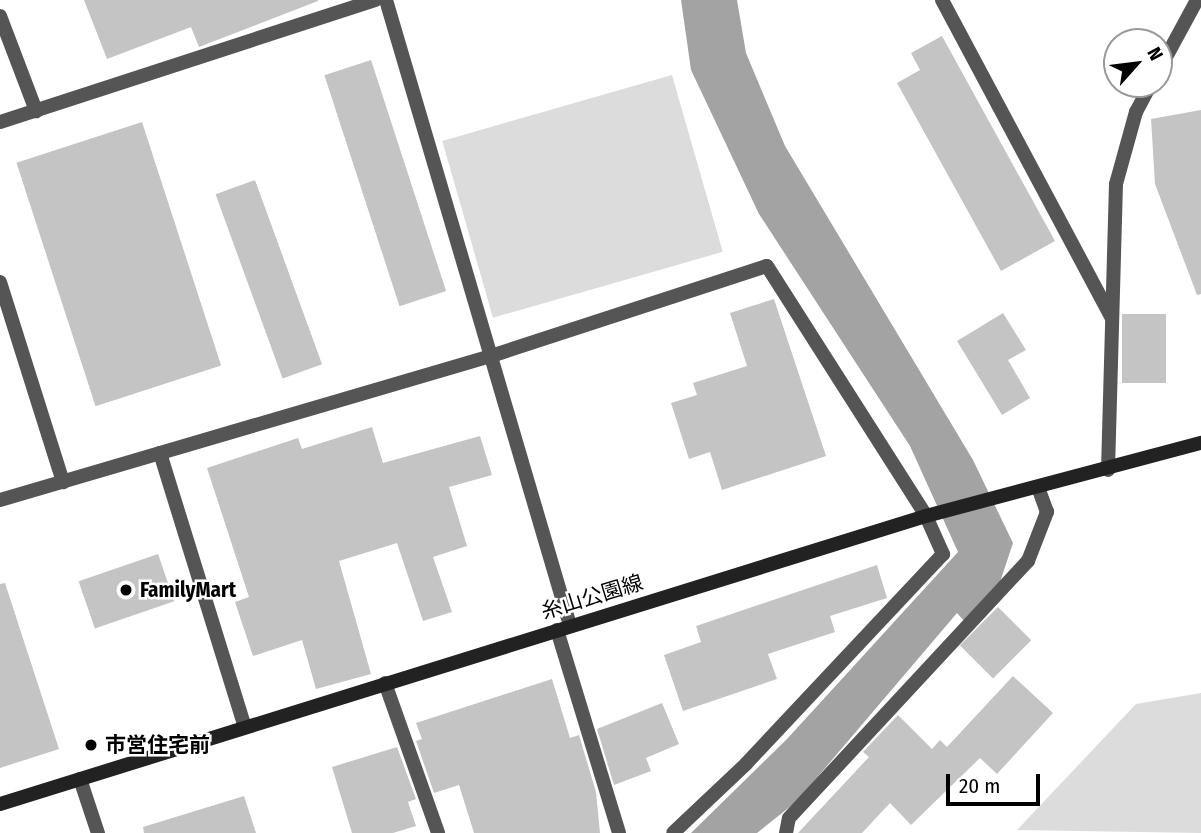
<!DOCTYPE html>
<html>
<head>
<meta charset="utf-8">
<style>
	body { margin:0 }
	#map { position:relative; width:1201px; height:833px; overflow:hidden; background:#fff; font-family:"Fira Sans Condensed","Noto Sans JP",sans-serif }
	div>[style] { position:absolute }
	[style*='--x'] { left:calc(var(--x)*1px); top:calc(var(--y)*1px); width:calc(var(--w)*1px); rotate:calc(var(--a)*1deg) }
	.green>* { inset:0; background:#dcdcdc; transform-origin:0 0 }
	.water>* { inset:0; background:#a3a3a3 }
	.building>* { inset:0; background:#c4c4c4; transform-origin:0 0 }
	.minor>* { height:14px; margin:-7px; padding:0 7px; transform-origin:7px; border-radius:7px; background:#555 }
	.secondary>* { height:14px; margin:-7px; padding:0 7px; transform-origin:7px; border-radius:7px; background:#222 }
	.dots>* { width:19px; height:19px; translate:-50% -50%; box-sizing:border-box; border:4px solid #fff; border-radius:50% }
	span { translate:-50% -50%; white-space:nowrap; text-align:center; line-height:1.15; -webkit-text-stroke:5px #fff; paint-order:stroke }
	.poi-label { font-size:21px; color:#000; font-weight:700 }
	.left { translate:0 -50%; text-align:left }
	.street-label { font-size:21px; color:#000 }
	.north { position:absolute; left:1103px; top:28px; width:70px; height:70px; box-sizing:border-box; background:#fff; border:2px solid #999; border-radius:50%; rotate:62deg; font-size:19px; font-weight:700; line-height:28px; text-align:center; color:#000 }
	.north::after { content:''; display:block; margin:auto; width:24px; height:32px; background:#000; clip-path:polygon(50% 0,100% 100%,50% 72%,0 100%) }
	.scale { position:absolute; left:946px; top:774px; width:94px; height:32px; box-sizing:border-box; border:4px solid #000; border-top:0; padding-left:9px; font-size:21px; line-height:24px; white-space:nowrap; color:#000; -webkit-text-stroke:5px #fff; paint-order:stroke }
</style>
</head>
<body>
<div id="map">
	<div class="green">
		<i style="left:672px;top:75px;width:184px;height:239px;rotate:74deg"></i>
		<i style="clip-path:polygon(1201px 693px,1201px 833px,1017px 830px,1136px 704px)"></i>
	</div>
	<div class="water">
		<i style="clip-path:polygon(681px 0,737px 0,746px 53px,785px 146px,973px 460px,1013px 543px,999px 585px,965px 622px,957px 613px,797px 801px,757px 833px,691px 833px,787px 739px,958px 552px,910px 446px,759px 214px,691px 70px)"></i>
	</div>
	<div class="building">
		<i style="clip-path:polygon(84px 0,318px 0,318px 1px,199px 47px,191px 27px,107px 59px)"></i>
		<i style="clip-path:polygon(942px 36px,1055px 241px,1001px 271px,897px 83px,920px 70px,911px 53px)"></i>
		<i style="left:371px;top:60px;width:243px;height:49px;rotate:72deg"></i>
		<i style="clip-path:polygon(1201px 110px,1201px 294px,1197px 295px,1155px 184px,1151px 119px)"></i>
		<i style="left:142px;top:122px;width:256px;height:132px;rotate:72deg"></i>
		<i style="left:255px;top:180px;width:196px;height:42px;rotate:70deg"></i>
		<i style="clip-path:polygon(774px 299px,826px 456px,722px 490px,710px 452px,689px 459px,671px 403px,697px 395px,693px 383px,747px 366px,730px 313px)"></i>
		<i style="clip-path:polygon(1003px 313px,1026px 350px,1008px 360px,1030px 398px,1002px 415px,957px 341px)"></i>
		<i style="left:1122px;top:314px;width:44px;height:69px"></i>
		<i style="clip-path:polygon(372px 427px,383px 463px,480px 436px,492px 475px,449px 487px,467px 546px,433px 557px,452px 612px,423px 621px,397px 543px,339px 561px,371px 674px,316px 689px,302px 640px,253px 656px,235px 602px,249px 597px,207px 468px,298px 438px,302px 449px)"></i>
		<i style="left:158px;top:554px;width:50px;height:84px;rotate:71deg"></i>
		<i style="clip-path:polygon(877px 565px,887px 598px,830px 616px,835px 632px,768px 654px,777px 679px,683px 711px,664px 655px,701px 642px,696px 626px)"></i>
		<i style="clip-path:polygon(5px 583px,59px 749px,0 768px,0 584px)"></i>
		<i style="left:998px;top:607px;width:47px;height:54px;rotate:45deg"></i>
		<i style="clip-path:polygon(1013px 676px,1053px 713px,997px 774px,980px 758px,911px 825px,890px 803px,862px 833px,798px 833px,869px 757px,863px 752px,898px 715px,932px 749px,940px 740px,947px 747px)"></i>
		<i style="clip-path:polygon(552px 679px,570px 738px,579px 735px,596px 792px,600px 833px,474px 833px,459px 785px,434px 793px,416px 741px,422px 739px,416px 723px)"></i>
		<i style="clip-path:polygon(662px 703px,679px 744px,646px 758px,651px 771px,614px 785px,597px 729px)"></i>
		<i style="clip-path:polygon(397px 747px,416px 799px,408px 802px,416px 826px,393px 833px,352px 833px,332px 767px)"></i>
		<i style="clip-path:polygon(244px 796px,256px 833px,144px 833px,143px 827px)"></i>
	</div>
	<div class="minor">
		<i style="--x:386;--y:0;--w:652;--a:73.6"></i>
		<i style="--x:942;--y:0;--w:359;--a:61.9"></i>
		<i style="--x:0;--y:16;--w:102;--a:69.2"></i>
		<i style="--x:1159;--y:70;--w:80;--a:-61.5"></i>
		<i style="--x:0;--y:122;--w:395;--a:-18"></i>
		<i style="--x:0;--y:282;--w:210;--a:72.5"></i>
		<i style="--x:160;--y:453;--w:287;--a:72.8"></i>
		<i style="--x:1108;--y:470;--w:286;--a:-88.4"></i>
		<i style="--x:1116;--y:184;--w:75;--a:-74.5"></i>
		<i style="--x:1136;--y:112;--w:32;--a:-62"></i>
		<i style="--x:0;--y:500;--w:512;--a:-16.35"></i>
		<i style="--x:491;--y:356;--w:290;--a:-18.1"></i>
		<i style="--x:767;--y:266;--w:296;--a:57.5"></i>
		<i style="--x:926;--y:516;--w:42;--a:65.9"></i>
		<i style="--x:943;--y:554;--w:288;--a:133.2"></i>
		<i style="--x:746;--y:764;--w:100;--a:136.6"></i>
		<i style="--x:557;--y:630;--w:212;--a:73"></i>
		<i style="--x:385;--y:683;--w:159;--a:70.5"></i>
		<i style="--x:80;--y:779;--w:57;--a:71.6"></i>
		<i style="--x:786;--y:833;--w:15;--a:-79"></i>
		<i style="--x:789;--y:818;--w:351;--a:-47.1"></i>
		<i style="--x:1028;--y:561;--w:53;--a:-68.8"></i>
		<i style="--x:1047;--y:512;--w:23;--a:-110"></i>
	</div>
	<div class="secondary">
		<i style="--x:0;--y:804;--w:970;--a:-17.28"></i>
		<i style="--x:926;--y:516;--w:285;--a:-14.9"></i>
	</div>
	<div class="dots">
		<i style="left:126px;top:590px;background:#000"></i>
		<i style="left:91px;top:745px;background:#000"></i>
	</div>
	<div class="poi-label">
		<span class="left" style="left:140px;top:590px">FamilyMart</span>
		<span class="left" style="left:105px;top:745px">市営住宅前</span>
	</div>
	<div class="street-label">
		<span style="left:592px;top:597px;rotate:-17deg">糸山公園線</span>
	</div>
	<div class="north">N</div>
	<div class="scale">20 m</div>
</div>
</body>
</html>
